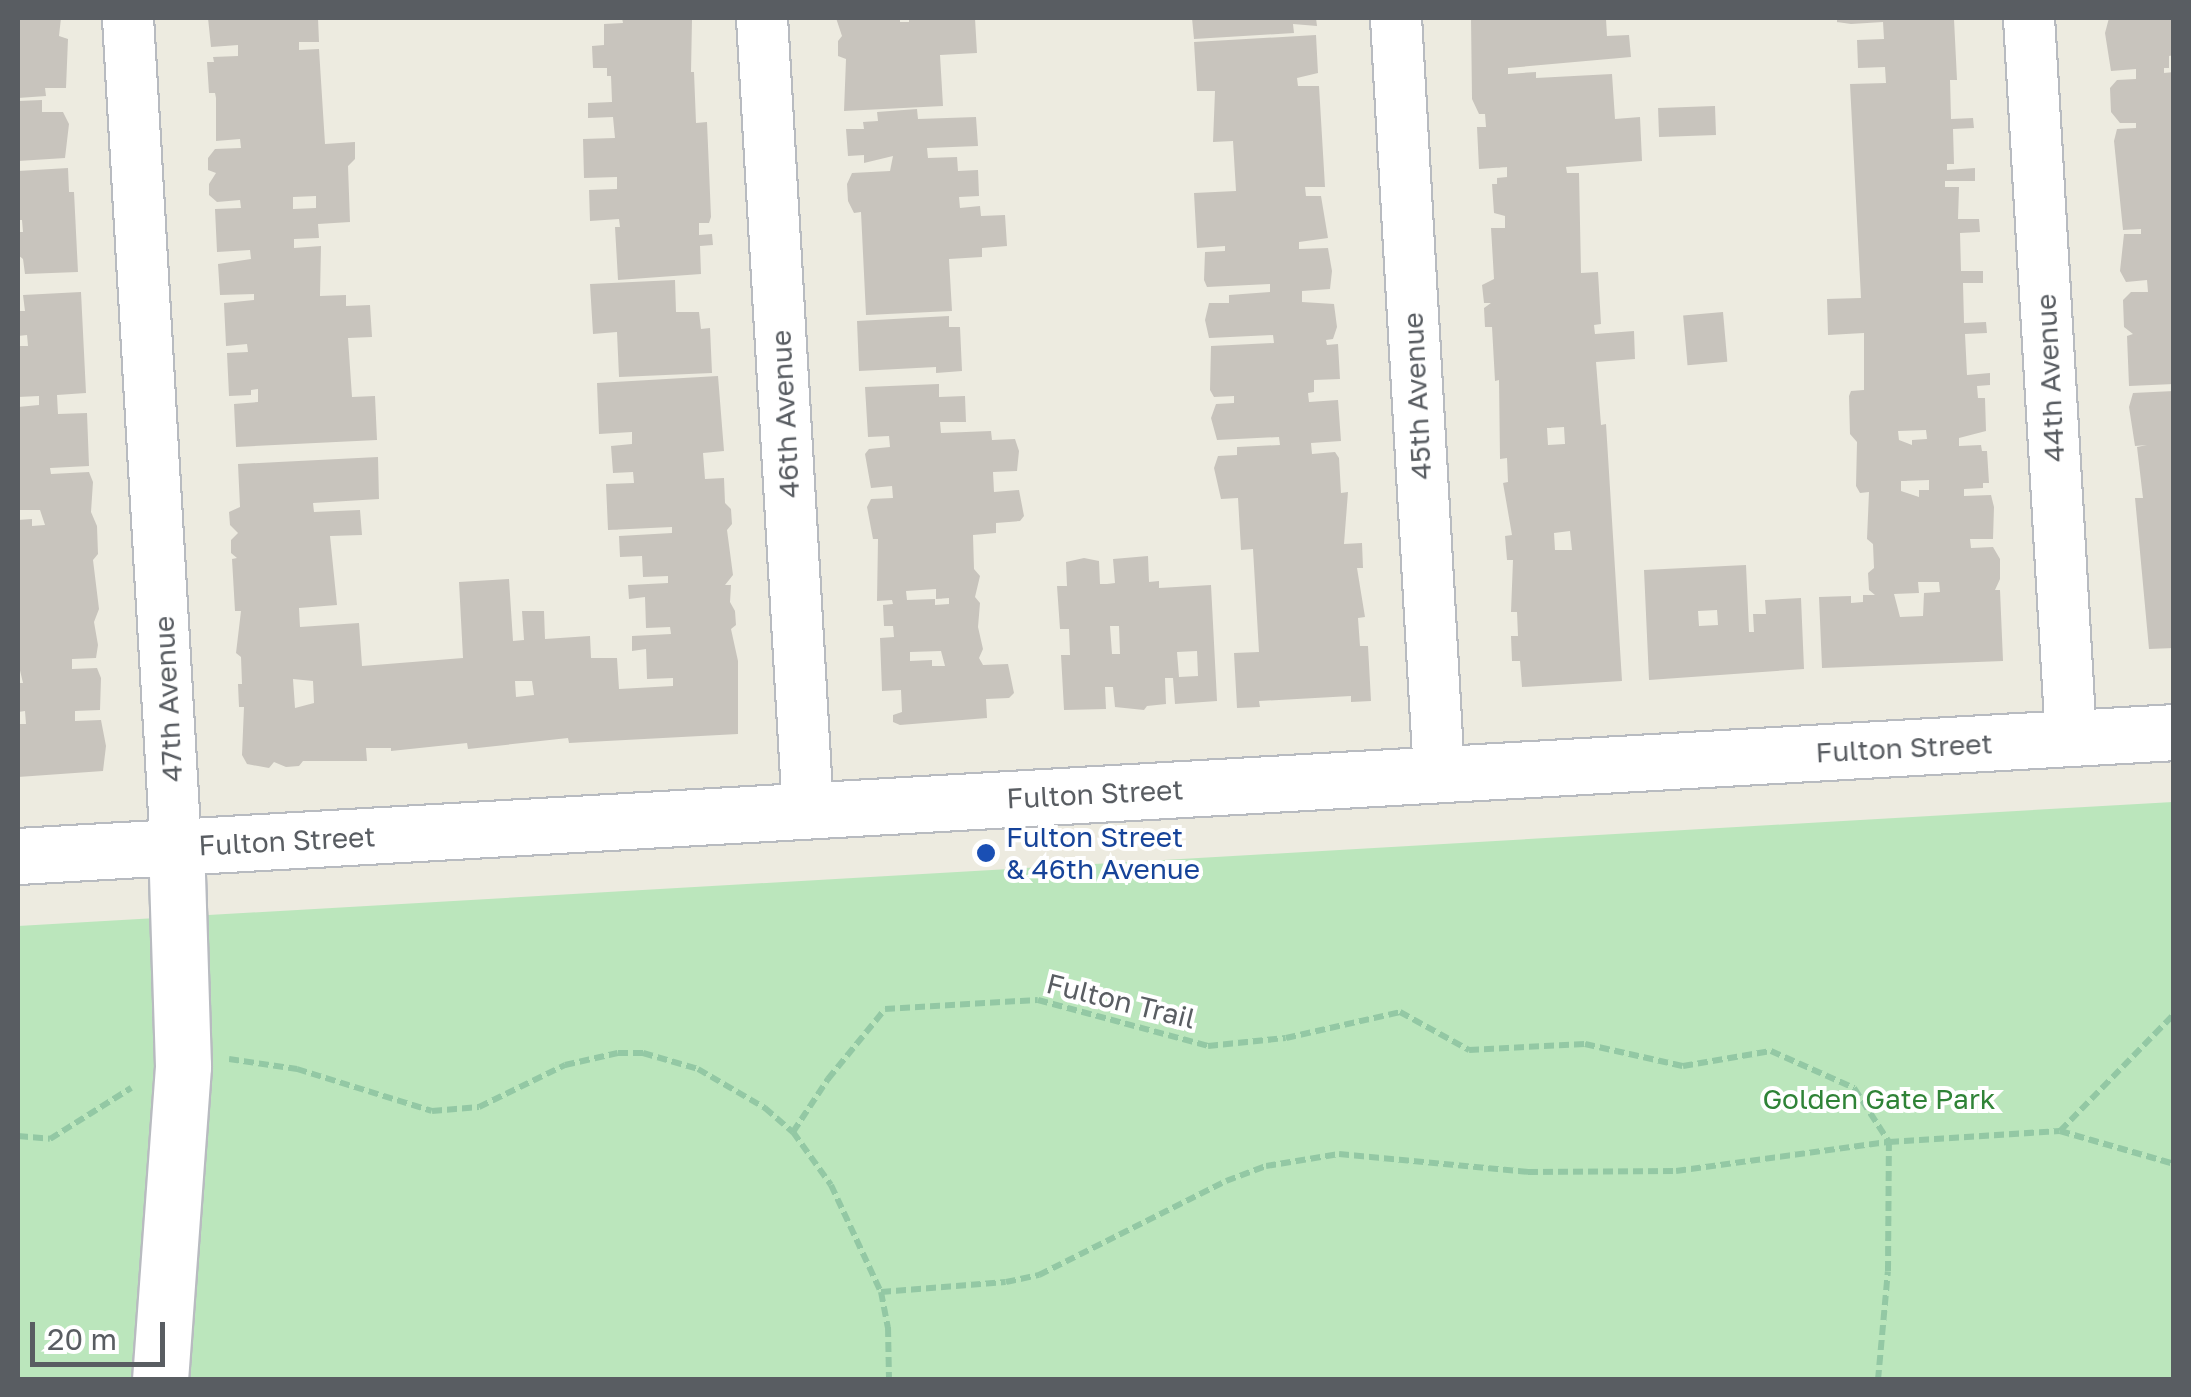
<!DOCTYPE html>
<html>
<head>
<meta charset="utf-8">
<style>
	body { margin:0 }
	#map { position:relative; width:2191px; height:1397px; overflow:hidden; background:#edebe0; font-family:"Golos Text",sans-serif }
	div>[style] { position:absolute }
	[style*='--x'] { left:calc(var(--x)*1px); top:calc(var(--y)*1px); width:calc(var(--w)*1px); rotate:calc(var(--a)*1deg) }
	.green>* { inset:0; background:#bbe6bc }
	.building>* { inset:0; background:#c8c4bd; transform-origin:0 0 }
	.path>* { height:6px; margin-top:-3px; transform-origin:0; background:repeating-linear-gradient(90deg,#93c8a4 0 10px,transparent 0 15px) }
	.roads { filter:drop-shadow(2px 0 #b8bbc0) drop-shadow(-2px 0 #b8bbc0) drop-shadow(0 2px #b8bbc0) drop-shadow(0 -2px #b8bbc0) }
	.street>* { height:50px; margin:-25px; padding:0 25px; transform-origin:25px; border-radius:25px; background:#fff }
	.secondary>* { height:55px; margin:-27.5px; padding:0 27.5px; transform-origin:27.5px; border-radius:27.5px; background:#fff }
	.dots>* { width:28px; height:28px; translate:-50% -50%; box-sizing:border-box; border:5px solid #fff; border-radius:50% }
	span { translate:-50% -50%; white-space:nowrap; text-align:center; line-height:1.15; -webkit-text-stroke:8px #fff; paint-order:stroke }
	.street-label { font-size:28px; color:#595d62 }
	.transit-label { font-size:28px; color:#164399 }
	.left { translate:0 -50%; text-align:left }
	.park-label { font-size:28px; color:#2f8337 }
	.frame { position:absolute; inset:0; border:20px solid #595d62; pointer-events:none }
	.scale { position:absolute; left:30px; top:1322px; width:135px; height:45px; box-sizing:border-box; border:5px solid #595d62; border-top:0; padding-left:12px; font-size:30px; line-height:35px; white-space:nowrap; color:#595d62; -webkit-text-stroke:8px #fff; paint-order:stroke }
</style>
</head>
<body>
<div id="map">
	<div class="green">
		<i style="clip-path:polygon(2173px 802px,2173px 1379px,18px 1380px,18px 926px)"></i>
	</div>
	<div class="building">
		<i style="clip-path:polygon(18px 18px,61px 18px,59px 36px,68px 39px,66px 88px,45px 88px,46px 96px,18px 98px)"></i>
		<i style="clip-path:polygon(evenodd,208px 18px,318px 18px,319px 42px,299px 42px,299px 50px,319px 49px,325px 144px,355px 142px,355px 159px,348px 166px,350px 222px,318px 224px,319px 238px,294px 239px,294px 248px,321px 246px,320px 296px,346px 295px,346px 306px,370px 305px,372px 337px,348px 338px,352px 397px,375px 396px,377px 440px,236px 447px,234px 404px,258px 402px,258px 389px,251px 390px,251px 395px,229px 396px,227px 353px,248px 352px,247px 344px,226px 346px,224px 303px,254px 300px,254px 294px,220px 295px,218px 264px,251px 259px,250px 250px,217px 252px,215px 209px,241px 208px,240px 200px,217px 202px,209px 195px,209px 184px,216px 173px,208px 170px,208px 158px,215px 149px,241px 148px,240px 139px,216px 141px,216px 98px,215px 93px,209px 93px,207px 62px,214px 62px,213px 57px,238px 56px,238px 45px,211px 47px,208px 18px,316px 196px,316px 208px,293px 209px,293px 197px,316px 196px)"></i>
		<i style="clip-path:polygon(622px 18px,692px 20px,691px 72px,694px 72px,696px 123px,707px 122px,711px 217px,709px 223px,699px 223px,699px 235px,712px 234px,713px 245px,700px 246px,701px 274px,618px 280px,615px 227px,620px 227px,619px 219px,590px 221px,589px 190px,617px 189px,617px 177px,584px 178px,583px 139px,615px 138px,613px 117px,588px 118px,588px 103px,612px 102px,611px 76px,607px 76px,607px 68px,593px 68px,592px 46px,604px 45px,604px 24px,623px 23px)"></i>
		<i style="clip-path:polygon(836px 18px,900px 18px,900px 22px,909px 22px,909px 18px,975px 18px,977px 53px,940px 55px,943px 106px,844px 111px,846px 59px,838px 56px,838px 41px,842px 36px)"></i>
		<i style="clip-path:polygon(1192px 18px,1316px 18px,1317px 26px,1293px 24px,1294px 33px,1194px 39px)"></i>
		<i style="clip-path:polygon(evenodd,1471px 18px,1606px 19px,1607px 36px,1629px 35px,1631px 57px,1508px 68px,1508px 74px,1536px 72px,1536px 78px,1612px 74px,1615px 119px,1640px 117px,1642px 161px,1566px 167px,1567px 173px,1579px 173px,1581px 273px,1598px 272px,1601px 324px,1594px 325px,1595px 334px,1634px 331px,1635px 359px,1596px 362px,1601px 425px,1606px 424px,1622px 681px,1522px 687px,1520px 661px,1512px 661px,1511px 636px,1518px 636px,1517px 612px,1511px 612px,1513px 560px,1507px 560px,1505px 536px,1512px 535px,1503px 483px,1508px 482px,1507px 458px,1500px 459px,1499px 380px,1495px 381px,1492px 327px,1485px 327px,1484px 308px,1491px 303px,1484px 303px,1482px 285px,1494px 279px,1491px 228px,1505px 228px,1505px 216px,1494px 213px,1492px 184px,1497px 184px,1497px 178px,1507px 177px,1507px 167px,1479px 169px,1477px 127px,1486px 127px,1485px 114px,1479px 114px,1472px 99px,1471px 18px,1564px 427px,1565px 444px,1548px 445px,1547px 428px,1564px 427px,1471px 18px,1570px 531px,1572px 550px,1555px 550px,1554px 533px,1570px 531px)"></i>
		<i style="clip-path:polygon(evenodd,1837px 18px,1954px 19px,1957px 80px,1950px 80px,1951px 119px,1973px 118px,1974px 128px,1953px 129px,1954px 164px,1947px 164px,1947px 170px,1975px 168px,1975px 181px,1945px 181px,1945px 187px,1959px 187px,1958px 219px,1979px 219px,1980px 232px,1960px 233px,1961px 271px,1983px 271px,1983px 283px,1963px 283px,1964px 323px,1986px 322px,1987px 333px,1965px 334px,1967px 375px,1990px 373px,1990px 385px,1977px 386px,1978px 398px,1985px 398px,1986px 431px,1959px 438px,1959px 446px,1981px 445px,1982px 451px,1987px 451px,1989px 483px,1983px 483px,1983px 488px,1964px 489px,1964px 496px,1991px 495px,1994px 507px,1993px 539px,1970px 539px,1971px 548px,1993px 547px,2000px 559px,2000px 579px,1995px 590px,2000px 590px,2003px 661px,1822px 668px,1819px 597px,1851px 596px,1851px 603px,1863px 602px,1863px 595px,1875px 595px,1869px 590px,1868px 573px,1874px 568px,1873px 544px,1867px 539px,1869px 492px,1860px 493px,1856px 486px,1857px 442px,1850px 434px,1849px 396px,1851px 391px,1864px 390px,1864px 333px,1828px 335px,1827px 299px,1861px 298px,1850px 84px,1886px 83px,1885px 67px,1858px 68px,1857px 40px,1884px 39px,1883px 22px,1851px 24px,1837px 22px,1837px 18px,1926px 430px,1927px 439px,1912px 440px,1912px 445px,1899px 440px,1898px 431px,1926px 430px,1837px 18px,1929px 480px,1929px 490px,1919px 490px,1919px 497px,1901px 491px,1901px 481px,1929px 480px,1837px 18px,1918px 582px,1939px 582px,1940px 592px,1924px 593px,1923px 616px,1900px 617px,1894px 594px,1919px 593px,1918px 582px)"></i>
		<i style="clip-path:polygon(2109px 18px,2174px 18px,2174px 55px,2169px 56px,2169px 68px,2164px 68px,2164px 73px,2174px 72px,2174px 384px,2129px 386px,2127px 336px,2133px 334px,2124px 327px,2123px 300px,2131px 292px,2148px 292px,2147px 280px,2126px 282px,2120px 271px,2124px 234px,2141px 234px,2141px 229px,2123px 230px,2114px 141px,2117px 129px,2136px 128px,2136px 123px,2120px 123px,2111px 112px,2110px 88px,2117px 80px,2136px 79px,2136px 69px,2111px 71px,2105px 33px)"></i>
		<i style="clip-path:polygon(1316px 35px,1318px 73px,1297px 78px,1298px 86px,1319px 86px,1325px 187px,1305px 187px,1306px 196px,1321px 196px,1328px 238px,1299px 242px,1299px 249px,1328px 248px,1332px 271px,1330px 289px,1302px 291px,1302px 302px,1334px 304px,1337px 327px,1333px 339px,1326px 340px,1327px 345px,1338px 344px,1340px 379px,1314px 380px,1314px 392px,1308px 393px,1309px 402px,1338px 400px,1341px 441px,1311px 443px,1312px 454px,1335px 452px,1339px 458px,1341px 493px,1348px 492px,1344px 544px,1362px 543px,1363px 568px,1357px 568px,1365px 617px,1358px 618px,1360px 646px,1368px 646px,1371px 701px,1351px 702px,1351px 696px,1259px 701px,1260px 707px,1237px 708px,1234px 653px,1259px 652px,1253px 549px,1241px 550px,1238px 498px,1221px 499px,1214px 468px,1218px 456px,1237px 455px,1237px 447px,1280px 445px,1279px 437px,1217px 440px,1211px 418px,1216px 404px,1234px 403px,1234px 396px,1214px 397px,1210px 390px,1211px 346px,1274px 343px,1273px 335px,1209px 338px,1205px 320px,1209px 303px,1229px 303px,1229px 295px,1270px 292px,1270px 284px,1207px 287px,1204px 280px,1205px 252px,1225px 251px,1225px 246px,1197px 248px,1194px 193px,1236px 191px,1233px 141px,1213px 142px,1215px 91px,1197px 91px,1194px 42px)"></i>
		<i style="clip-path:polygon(42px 100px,42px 112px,63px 112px,69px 124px,65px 158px,18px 161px,18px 101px)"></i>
		<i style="left:1715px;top:106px;width:29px;height:57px;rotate:88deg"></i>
		<i style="clip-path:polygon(917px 109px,918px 119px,976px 117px,978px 146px,927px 148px,928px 158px,957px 157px,958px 171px,978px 170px,979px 196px,959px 197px,960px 208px,980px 206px,981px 216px,1005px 215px,1007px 246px,982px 248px,982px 257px,949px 259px,952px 311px,866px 315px,861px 212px,854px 213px,848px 201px,847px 184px,852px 173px,890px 171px,893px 156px,864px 163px,864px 155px,848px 156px,846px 129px,864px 129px,863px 122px,878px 121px,877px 112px)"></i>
		<i style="clip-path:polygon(68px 168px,69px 192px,74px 192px,78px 272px,25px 274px,23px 259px,18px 255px,18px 232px,23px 232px,22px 220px,18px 220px,18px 171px)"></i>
		<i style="clip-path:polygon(675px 280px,676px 312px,699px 312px,701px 329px,710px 328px,712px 373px,619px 377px,617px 332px,593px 334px,590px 284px)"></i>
		<i style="clip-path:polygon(81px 292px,86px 393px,57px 395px,58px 414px,87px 413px,89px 466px,50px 468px,51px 474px,89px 472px,93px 482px,91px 512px,97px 526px,98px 554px,93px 560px,99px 609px,94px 622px,98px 645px,96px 658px,72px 659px,72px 669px,97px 668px,101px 678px,100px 710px,75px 711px,75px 721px,101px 720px,106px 746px,103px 771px,18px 777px,18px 724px,26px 724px,25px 711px,18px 712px,18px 683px,23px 683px,18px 662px,18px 520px,32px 519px,32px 526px,45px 525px,40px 510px,18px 510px,18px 407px,39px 405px,39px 396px,18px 397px,18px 346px,28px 346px,27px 335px,18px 336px,18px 311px,25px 311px,23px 295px)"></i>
		<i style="left:1723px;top:312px;width:50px;height:40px;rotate:85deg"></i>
		<i style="clip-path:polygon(949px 316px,949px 327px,960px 327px,962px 371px,936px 373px,936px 367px,859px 371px,857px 321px)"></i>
		<i style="clip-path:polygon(evenodd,718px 376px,724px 451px,703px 453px,705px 479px,724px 478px,725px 503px,731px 509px,732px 524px,727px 530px,733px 575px,725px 585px,731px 585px,730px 602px,735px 611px,736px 625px,731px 629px,738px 661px,738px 734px,569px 743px,568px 738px,468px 749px,467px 743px,391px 751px,391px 748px,366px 748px,367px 761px,303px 761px,299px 766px,286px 767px,274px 762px,269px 768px,247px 764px,242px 755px,244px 707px,239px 707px,238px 684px,242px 684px,241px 657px,236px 653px,241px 611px,235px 611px,232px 559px,237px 558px,231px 553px,231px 540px,238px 533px,230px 525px,229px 512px,240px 507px,238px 464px,378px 457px,379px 499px,313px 503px,314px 512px,360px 510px,362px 535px,330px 536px,337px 605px,299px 608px,300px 627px,359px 623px,362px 666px,463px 658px,459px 582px,509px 579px,513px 641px,524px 640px,522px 611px,544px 611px,545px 639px,590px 636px,591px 658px,617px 658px,619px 689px,673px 686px,673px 678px,647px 679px,646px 649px,632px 651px,632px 636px,671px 634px,670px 627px,646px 628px,645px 597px,629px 599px,628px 585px,668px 583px,668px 576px,643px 577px,642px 556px,620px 557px,619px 536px,672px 533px,672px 527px,608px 530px,606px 484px,634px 483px,633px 472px,613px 473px,611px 446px,632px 444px,632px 432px,599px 434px,597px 383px,718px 376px,293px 679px,313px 681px,314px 703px,295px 708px,293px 679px,718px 376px,515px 681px,532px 681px,534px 695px,516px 697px,515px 681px)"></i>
		<i style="clip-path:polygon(evenodd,939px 384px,939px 397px,965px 396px,966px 422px,940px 422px,941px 433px,991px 431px,992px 440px,1015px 439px,1019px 451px,1017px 471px,993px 472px,994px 492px,1019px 490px,1024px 516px,1020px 521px,996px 523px,996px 533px,973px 535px,974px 569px,980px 576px,975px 597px,980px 603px,978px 627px,983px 649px,979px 658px,983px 665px,1008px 664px,1014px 693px,1009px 698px,986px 699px,987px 718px,900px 725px,893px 722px,893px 715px,902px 712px,901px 690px,882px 691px,880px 638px,894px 637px,893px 626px,884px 626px,883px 605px,893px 604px,892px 600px,877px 601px,878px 539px,873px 539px,867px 507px,871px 499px,893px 498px,892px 486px,871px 488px,865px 454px,869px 449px,890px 447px,889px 436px,868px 437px,865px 387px,939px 384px,936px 589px,936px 599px,949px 598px,949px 604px,935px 605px,935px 599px,907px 600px,906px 591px,936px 589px,939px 384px,941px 651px,945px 666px,932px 666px,932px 660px,910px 661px,910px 652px,941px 651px)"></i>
		<i style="clip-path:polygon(2174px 391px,2174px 648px,2149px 649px,2135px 498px,2143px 498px,2137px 447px,2147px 445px,2135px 446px,2129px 407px,2133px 393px)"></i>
		<i style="clip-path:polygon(evenodd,1148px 556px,1149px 582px,1159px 581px,1159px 588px,1211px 585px,1217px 701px,1175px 704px,1173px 678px,1165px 678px,1166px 704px,1147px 706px,1144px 710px,1115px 707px,1113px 687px,1105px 687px,1106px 709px,1064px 710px,1061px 655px,1070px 655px,1069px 629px,1060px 629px,1057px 586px,1067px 586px,1066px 562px,1084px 558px,1099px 561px,1100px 584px,1107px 584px,1115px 583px,1113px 559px,1148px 556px,1110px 626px,1119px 626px,1120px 654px,1112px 654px,1110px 626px,1148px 556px,1197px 651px,1198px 676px,1179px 677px,1177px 652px,1197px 651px)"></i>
		<i style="clip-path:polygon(evenodd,1746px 565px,1749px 632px,1754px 632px,1753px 614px,1766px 614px,1765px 600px,1801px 598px,1804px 669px,1649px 680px,1644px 570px,1746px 565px,1717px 610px,1718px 625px,1699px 626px,1698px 611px,1717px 610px)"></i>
	</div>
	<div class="path">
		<i style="--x:229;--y:1059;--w:69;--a:8.4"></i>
		<i style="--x:297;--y:1069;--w:141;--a:17.3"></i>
		<i style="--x:432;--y:1111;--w:47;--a:-4.9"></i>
		<i style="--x:479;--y:1107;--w:96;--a:-26"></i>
		<i style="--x:565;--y:1065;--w:54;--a:-12.8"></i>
		<i style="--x:618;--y:1053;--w:25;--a:0"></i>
		<i style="--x:643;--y:1053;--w:57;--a:16.2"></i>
		<i style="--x:698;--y:1069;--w:78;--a:30.2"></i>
		<i style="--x:765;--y:1108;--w:37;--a:41"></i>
		<i style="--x:793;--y:1132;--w:65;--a:54.4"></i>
		<i style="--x:831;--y:1185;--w:118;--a:65"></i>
		<i style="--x:881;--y:1292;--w:36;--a:79"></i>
		<i style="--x:888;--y:1327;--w:53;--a:88.9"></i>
		<i style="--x:2060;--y:1131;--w:163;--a:-45.7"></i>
		<i style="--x:793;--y:1132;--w:64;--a:-56.6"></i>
		<i style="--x:828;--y:1079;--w:90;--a:-50.8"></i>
		<i style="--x:885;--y:1009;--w:153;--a:-3.4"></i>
		<i style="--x:1038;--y:1000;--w:176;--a:15.1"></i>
		<i style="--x:1208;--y:1046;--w:78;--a:-5.9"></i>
		<i style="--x:1286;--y:1038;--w:117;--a:-12.8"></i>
		<i style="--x:1400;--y:1012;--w:79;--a:28.8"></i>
		<i style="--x:1469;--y:1050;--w:116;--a:-3"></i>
		<i style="--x:1585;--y:1044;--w:100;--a:12.7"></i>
		<i style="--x:1683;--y:1066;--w:89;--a:-9.7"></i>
		<i style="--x:1771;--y:1051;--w:91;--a:24"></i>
		<i style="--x:1854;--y:1088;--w:64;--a:57.1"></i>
		<i style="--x:18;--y:1136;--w:32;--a:5"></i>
		<i style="--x:50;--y:1139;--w:96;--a:-32.2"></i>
		<i style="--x:881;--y:1292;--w:125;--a:-4.6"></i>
		<i style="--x:1006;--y:1282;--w:34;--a:-12"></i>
		<i style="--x:1039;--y:1275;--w:209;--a:-26.7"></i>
		<i style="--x:1226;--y:1181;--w:43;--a:-20.6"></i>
		<i style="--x:1266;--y:1166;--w:74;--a:-9.3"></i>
		<i style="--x:1339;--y:1154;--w:190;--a:5.4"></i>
		<i style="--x:1528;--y:1172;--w:148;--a:-0.4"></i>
		<i style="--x:1676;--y:1171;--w:215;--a:-7.8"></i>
		<i style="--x:1889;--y:1142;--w:171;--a:-3.7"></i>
		<i style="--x:2060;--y:1131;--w:119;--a:16.1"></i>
		<i style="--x:1878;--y:1380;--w:109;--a:-84.8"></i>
		<i style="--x:1888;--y:1271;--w:129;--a:-89.6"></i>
	</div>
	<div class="roads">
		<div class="street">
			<i style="--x:128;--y:18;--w:830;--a:86.69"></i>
			<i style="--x:762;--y:18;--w:794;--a:86.68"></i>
			<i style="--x:1396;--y:18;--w:757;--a:86.74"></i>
			<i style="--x:2029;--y:18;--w:721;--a:86.66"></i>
		</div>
		<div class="secondary">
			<i style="--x:18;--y:856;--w:2160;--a:-3.29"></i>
			<i style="--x:160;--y:1380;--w:315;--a:-85.8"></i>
			<i style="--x:183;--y:1066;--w:219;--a:-91.8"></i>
		</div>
	</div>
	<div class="dots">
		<i style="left:986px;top:853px;background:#1a4fb4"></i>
	</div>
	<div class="street-label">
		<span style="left:2050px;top:378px;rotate:-93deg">44th Avenue</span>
		<span style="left:1417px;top:396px;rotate:-93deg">45th Avenue</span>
		<span style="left:785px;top:414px;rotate:-93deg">46th Avenue</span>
		<span style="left:168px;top:699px;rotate:-93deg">47th Avenue</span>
		<span style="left:1904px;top:748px;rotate:-3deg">Fulton Street</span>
		<span style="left:1095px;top:794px;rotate:-3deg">Fulton Street</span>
		<span style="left:287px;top:841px;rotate:-3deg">Fulton Street</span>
		<span style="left:1121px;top:1001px;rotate:14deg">Fulton Trail</span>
	</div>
	<div class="transit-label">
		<span class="left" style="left:1006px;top:853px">Fulton Street<br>&amp; 46th Avenue</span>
	</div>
	<div class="park-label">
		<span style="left:1879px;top:1099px">Golden Gate Park</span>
	</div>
	<div class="frame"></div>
	<div class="scale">20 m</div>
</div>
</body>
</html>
